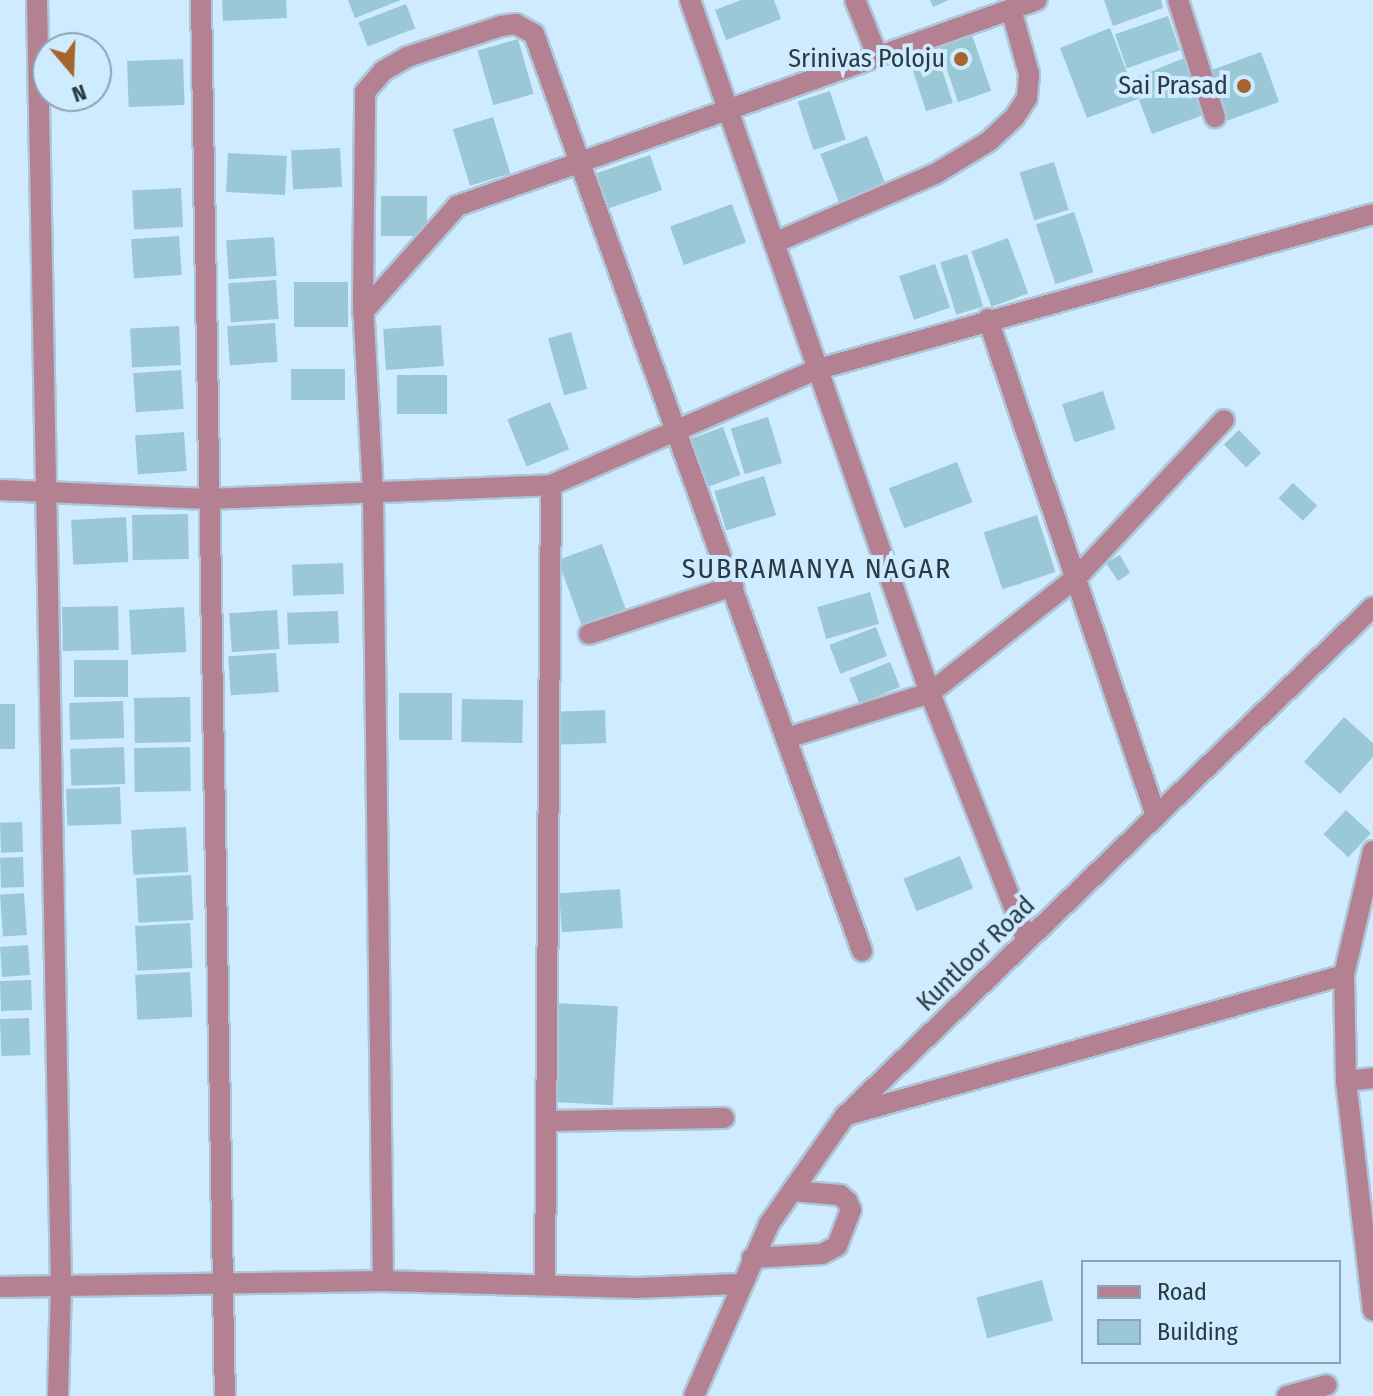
<!DOCTYPE html>
<html>
<head>
<meta charset="utf-8">
<style>
	body { margin:0 }
	#map { position:relative; width:1373px; height:1396px; overflow:hidden; background:#ceebff; font-family:"Fira Sans Condensed",sans-serif }
	div>[style] { position:absolute }
	[style*='--x'] { left:calc(var(--x)*1px); top:calc(var(--y)*1px); width:calc(var(--w)*1px); rotate:calc(var(--a)*1deg) }
	.building>* { inset:0; background:#9bc8d6; transform-origin:0 0 }
	.roads { filter:drop-shadow(2px 0 #adc7d9) drop-shadow(-2px 0 #adc7d9) drop-shadow(0 2px #adc7d9) drop-shadow(0 -2px #adc7d9) }
	.minor>* { height:20px; margin:-10px; padding:0 10px; transform-origin:10px; border-radius:10px; background:#b48192 }
	.dots>* { width:22px; height:22px; translate:-50% -50%; box-sizing:border-box; border:4px solid #ceebff; border-radius:50% }
	span { translate:-50% -50%; white-space:nowrap; text-align:center; line-height:1.15; -webkit-text-stroke:8px #ceebff; paint-order:stroke }
	.poi-label { font-size:26px; color:#2a3942 }
	.right { translate:-100% -50%; text-align:right }
	.street-label { font-size:26px; color:#2a3942 }
	.neighbourhood-label { font-size:28px; color:#2a3942; letter-spacing:2px }
	.legend { position:absolute; left:1081px; top:1260px; width:260px; height:104px; box-sizing:border-box; background:#ceebff; border:2px solid #8ca4b3; margin:0; padding:10px 14px; list-style:none; font-size:24px; color:#2a3942 }
	.legend li { display:flex; align-items:center; gap:16px; height:40px }
	.legend b { width:40px; border:2px solid #8ca4b3 }
	.north { position:absolute; left:32px; top:32px; width:80px; height:80px; box-sizing:border-box; background:#ceebff; border:2px solid #8ca4b3; border-radius:50%; rotate:161deg; font-size:22px; font-weight:700; line-height:32px; text-align:center; color:#2a3942 }
	.north::after { content:''; display:block; margin:auto; width:28px; height:36px; background:#a6652f; clip-path:polygon(50% 0,100% 100%,50% 72%,0 100%) }
</style>
</head>
<body>
<div id="map">
	<div class="building">
		<i style="clip-path:polygon(222px 0,286px 0,287px 18px,223px 21px)"></i>
		<i style="clip-path:polygon(348px 0,401px 0,355px 18px)"></i>
		<i style="clip-path:polygon(741px 0,774px 0,781px 19px,726px 40px,715px 10px)"></i>
		<i style="clip-path:polygon(930px 0,949px 0,933px 7px)"></i>
		<i style="clip-path:polygon(1104px 0,1161px 0,1163px 8px,1113px 26px)"></i>
		<i style="left:406px;top:4px;width:26px;height:51px;rotate:69deg"></i>
		<i style="left:1168px;top:16px;width:36px;height:56px;rotate:71deg"></i>
		<i style="clip-path:polygon(1110px 28px,1130px 80px,1184px 58px,1206px 114px,1152px 134px,1139px 100px,1165px 89px,1087px 118px,1060px 48px)"></i>
		<i style="left:972px;top:35px;width:59px;height:35px;rotate:71deg"></i>
		<i style="left:518px;top:39px;width:57px;height:42px;rotate:74deg"></i>
		<i style="left:1261px;top:52px;width:53px;height:56px;rotate:70deg"></i>
		<i style="left:938px;top:57px;width:48px;height:28px;rotate:72deg"></i>
		<i style="left:183px;top:59px;width:46px;height:56px;rotate:88deg"></i>
		<i style="left:830px;top:91px;width:51px;height:34px;rotate:72deg"></i>
		<i style="left:493px;top:117px;width:59px;height:42px;rotate:73deg"></i>
		<i style="left:867px;top:136px;width:55px;height:50px;rotate:69deg"></i>
		<i style="left:340px;top:148px;width:39px;height:49px;rotate:87deg"></i>
		<i style="left:228px;top:153px;width:59px;height:39px;rotate:3deg"></i>
		<i style="left:650px;top:155px;width:37px;height:61px;rotate:71deg"></i>
		<i style="left:1054px;top:162px;width:50px;height:36px;rotate:73deg"></i>
		<i style="left:181px;top:188px;width:39px;height:49px;rotate:87deg"></i>
		<i style="left:381px;top:196px;width:46px;height:40px"></i>
		<i style="left:732px;top:204px;width:41px;height:66px;rotate:70deg"></i>
		<i style="left:1074px;top:212px;width:63px;height:40px;rotate:72deg"></i>
		<i style="left:179px;top:236px;width:39px;height:48px;rotate:86deg"></i>
		<i style="left:274px;top:237px;width:39px;height:48px;rotate:86deg"></i>
		<i style="left:1008px;top:238px;width:59px;height:39px;rotate:70deg"></i>
		<i style="left:967px;top:254px;width:55px;height:28px;rotate:73deg"></i>
		<i style="left:935px;top:264px;width:46px;height:38px;rotate:71deg"></i>
		<i style="left:276px;top:280px;width:39px;height:48px;rotate:86deg"></i>
		<i style="left:294px;top:282px;width:54px;height:45px"></i>
		<i style="left:275px;top:323px;width:39px;height:48px;rotate:86deg"></i>
		<i style="left:441px;top:325px;width:41px;height:58px;rotate:86deg"></i>
		<i style="left:179px;top:326px;width:39px;height:49px;rotate:87deg"></i>
		<i style="left:571px;top:332px;width:59px;height:24px;rotate:74deg"></i>
		<i style="left:291px;top:369px;width:54px;height:31px"></i>
		<i style="left:181px;top:370px;width:39px;height:48px;rotate:86deg"></i>
		<i style="left:397px;top:375px;width:50px;height:39px"></i>
		<i style="left:1103px;top:391px;width:40px;height:43px;rotate:72deg"></i>
		<i style="left:550px;top:402px;width:51px;height:46px;rotate:68deg"></i>
		<i style="left:768px;top:417px;width:48px;height:39px;rotate:73deg"></i>
		<i style="left:723px;top:427px;width:51px;height:34px;rotate:70deg"></i>
		<i style="left:1239px;top:430px;width:32px;height:21px;rotate:46deg"></i>
		<i style="left:184px;top:432px;width:39px;height:49px;rotate:86deg"></i>
		<i style="left:957px;top:462px;width:43px;height:73px;rotate:69deg"></i>
		<i style="left:764px;top:476px;width:41px;height:52px;rotate:73deg"></i>
		<i style="left:1293px;top:483px;width:33px;height:21px;rotate:43deg"></i>
		<i style="left:188px;top:514px;width:45px;height:56px;rotate:89deg"></i>
		<i style="left:1037px;top:515px;width:60px;height:56px;rotate:72deg"></i>
		<i style="left:126px;top:517px;width:45px;height:55px;rotate:87deg"></i>
		<i style="left:602px;top:544px;width:71px;height:47px;rotate:70deg"></i>
		<i style="clip-path:polygon(1120px 555px,1130px 573px,1118px 581px,1106px 563px)"></i>
		<i style="left:343px;top:563px;width:31px;height:51px;rotate:88deg"></i>
		<i style="left:870px;top:592px;width:33px;height:55px;rotate:74deg"></i>
		<i style="left:118px;top:606px;width:44px;height:56px;rotate:89deg"></i>
		<i style="left:184px;top:607px;width:45px;height:55px;rotate:87deg"></i>
		<i style="left:277px;top:610px;width:39px;height:48px;rotate:86deg"></i>
		<i style="left:338px;top:611px;width:32px;height:51px;rotate:88deg"></i>
		<i style="left:876px;top:627px;width:31px;height:50px;rotate:69deg"></i>
		<i style="left:276px;top:653px;width:39px;height:48px;rotate:86deg"></i>
		<i style="left:128px;top:660px;width:37px;height:54px;rotate:90deg"></i>
		<i style="left:890px;top:662px;width:27px;height:44px;rotate:68deg"></i>
		<i style="left:399px;top:693px;width:53px;height:47px"></i>
		<i style="left:190px;top:697px;width:45px;height:56px;rotate:89deg"></i>
		<i style="left:462px;top:699px;width:61px;height:43px;rotate:1deg"></i>
		<i style="left:123px;top:701px;width:37px;height:54px;rotate:88deg"></i>
		<i style="left:0;top:704px;width:15px;height:45px"></i>
		<i style="left:605px;top:710px;width:33px;height:51px;rotate:88deg"></i>
		<i style="clip-path:polygon(1344px 717px,1373px 743px,1373px 757px,1340px 794px,1304px 762px)"></i>
		<i style="left:124px;top:747px;width:37px;height:54px;rotate:88deg"></i>
		<i style="left:190px;top:747px;width:44px;height:56px;rotate:89deg"></i>
		<i style="left:120px;top:787px;width:37px;height:54px;rotate:88deg"></i>
		<i style="left:1346px;top:810px;width:34px;height:33px;rotate:43deg"></i>
		<i style="left:22px;top:822px;width:30px;height:22px;rotate:88deg"></i>
		<i style="left:186px;top:827px;width:45px;height:55px;rotate:87deg"></i>
		<i style="left:960px;top:856px;width:35px;height:61px;rotate:68deg"></i>
		<i style="left:23px;top:857px;width:30px;height:23px;rotate:88deg"></i>
		<i style="left:191px;top:875px;width:45px;height:55px;rotate:87deg"></i>
		<i style="left:620px;top:889px;width:39px;height:61px;rotate:86deg"></i>
		<i style="left:24px;top:893px;width:42px;height:24px;rotate:86deg"></i>
		<i style="left:190px;top:923px;width:45px;height:55px;rotate:87deg"></i>
		<i style="left:28px;top:945px;width:30px;height:28px;rotate:86deg"></i>
		<i style="left:190px;top:972px;width:45px;height:55px;rotate:87deg"></i>
		<i style="left:31px;top:980px;width:30px;height:31px;rotate:88deg"></i>
		<i style="left:555px;top:1003px;width:63px;height:99px;rotate:3deg"></i>
		<i style="left:29px;top:1018px;width:37px;height:29px;rotate:88deg"></i>
		<i style="left:1042px;top:1280px;width:42px;height:68px;rotate:75deg"></i>
	</div>
	<div class="roads">
		<div class="minor">
			<i style="--x:37;--y:0;--w:1286;--a:88.93"></i>
			<i style="--x:61;--y:1286;--w:110;--a:91.6"></i>
			<i style="--x:201;--y:0;--w:1396;--a:89.02"></i>
			<i style="--x:690;--y:0;--w:733;--a:70.9"></i>
			<i style="--x:930;--y:693;--w:265;--a:68.6"></i>
			<i style="--x:855;--y:0;--w:59;--a:68.2"></i>
			<i style="--x:1178;--y:0;--w:123;--a:72.5"></i>
			<i style="--x:774;--y:243;--w:175;--a:-23.2"></i>
			<i style="--x:935;--y:174;--w:63;--a:-31.4"></i>
			<i style="--x:989;--y:141;--w:34;--a:-43"></i>
			<i style="--x:1014;--y:118;--w:24;--a:-57"></i>
			<i style="--x:1027;--y:98;--w:24;--a:-85"></i>
			<i style="--x:1029;--y:74;--w:67;--a:-105.5"></i>
			<i style="--x:363;--y:312;--w:142;--a:-48.4"></i>
			<i style="--x:457;--y:206;--w:615;--a:-19.55"></i>
			<i style="--x:988;--y:319;--w:525;--a:71.32"></i>
			<i style="--x:0;--y:490;--w:208;--a:2.5"></i>
			<i style="--x:208;--y:499;--w:343;--a:-2.3"></i>
			<i style="--x:551;--y:485;--w:288;--a:-23.5"></i>
			<i style="--x:815;--y:370;--w:579;--a:-15.62"></i>
			<i style="--x:589;--y:634;--w:152;--a:-18.4"></i>
			<i style="--x:787;--y:738;--w:150;--a:-17.5"></i>
			<i style="--x:930;--y:693;--w:187;--a:-38.3"></i>
			<i style="--x:1077;--y:577;--w:215;--a:-46.9"></i>
			<i style="--x:1373;--y:851;--w:127;--a:103.2"></i>
			<i style="--x:1344;--y:975;--w:106;--a:88.9"></i>
			<i style="--x:1346;--y:1081;--w:27;--a:-6"></i>
			<i style="--x:1346;--y:1081;--w:231;--a:83.3"></i>
			<i style="--x:847;--y:1115;--w:516;--a:-15.73"></i>
			<i style="--x:546;--y:1121;--w:178;--a:-1"></i>
			<i style="--x:752;--y:1258;--w:70;--a:-3.3"></i>
			<i style="--x:822;--y:1254;--w:17;--a:-28"></i>
			<i style="--x:837;--y:1246;--w:39;--a:-69"></i>
			<i style="--x:851;--y:1210;--w:10;--a:-114"></i>
			<i style="--x:847;--y:1201;--w:9;--a:-139"></i>
			<i style="--x:840;--y:1195;--w:48;--a:-175.2"></i>
			<i style="--x:383;--y:1281;--w:788;--a:-90.73"></i>
			<i style="--x:373;--y:493;--w:193;--a:-93"></i>
			<i style="--x:363;--y:300;--w:208;--a:-89.4"></i>
			<i style="--x:365;--y:92;--w:28;--a:-49"></i>
			<i style="--x:383;--y:71;--w:28;--a:-30"></i>
			<i style="--x:407;--y:57;--w:99;--a:-18.3"></i>
			<i style="--x:501;--y:26;--w:15;--a:-8"></i>
			<i style="--x:516;--y:24;--w:21;--a:29"></i>
			<i style="--x:534;--y:34;--w:974;--a:70.32"></i>
			<i style="--x:545;--y:1282;--w:797;--a:-89.57"></i>
			<i style="--x:0;--y:1287;--w:383;--a:-0.9"></i>
			<i style="--x:383;--y:1281;--w:253;--a:1.6"></i>
			<i style="--x:636;--y:1288;--w:103;--a:-2.2"></i>
			<i style="--x:694;--y:1396;--w:188;--a:-66.4"></i>
			<i style="--x:769;--y:1224;--w:132;--a:-54.9"></i>
			<i style="--x:845;--y:1116;--w:733;--a:-43.95"></i>
			<i style="--x:1287;--y:1396;--w:41;--a:-15.4"></i>
		</div>
	</div>
	<div class="dots">
		<i style="left:961px;top:59px;background:#a6652f"></i>
		<i style="left:1244px;top:86px;background:#a6652f"></i>
	</div>
	<div class="poi-label">
		<span class="right" style="left:945px;top:59px">Srinivas Poloju</span>
		<span class="right" style="left:1228px;top:86px">Sai Prasad</span>
	</div>
	<div class="street-label">
		<span style="left:976px;top:954px;rotate:-44deg">Kuntloor Road</span>
	</div>
	<div class="neighbourhood-label">
		<span style="left:817px;top:569px">SUBRAMANYA NAGAR</span>
	</div>
	<ul class="legend">
	<li><b style="height:10px;background:#b48192"></b>Road</li>
	<li><b style="height:22px;background:#9bc8d6"></b>Building</li>
	</ul>
	<div class="north">N</div>
</div>
</body>
</html>
